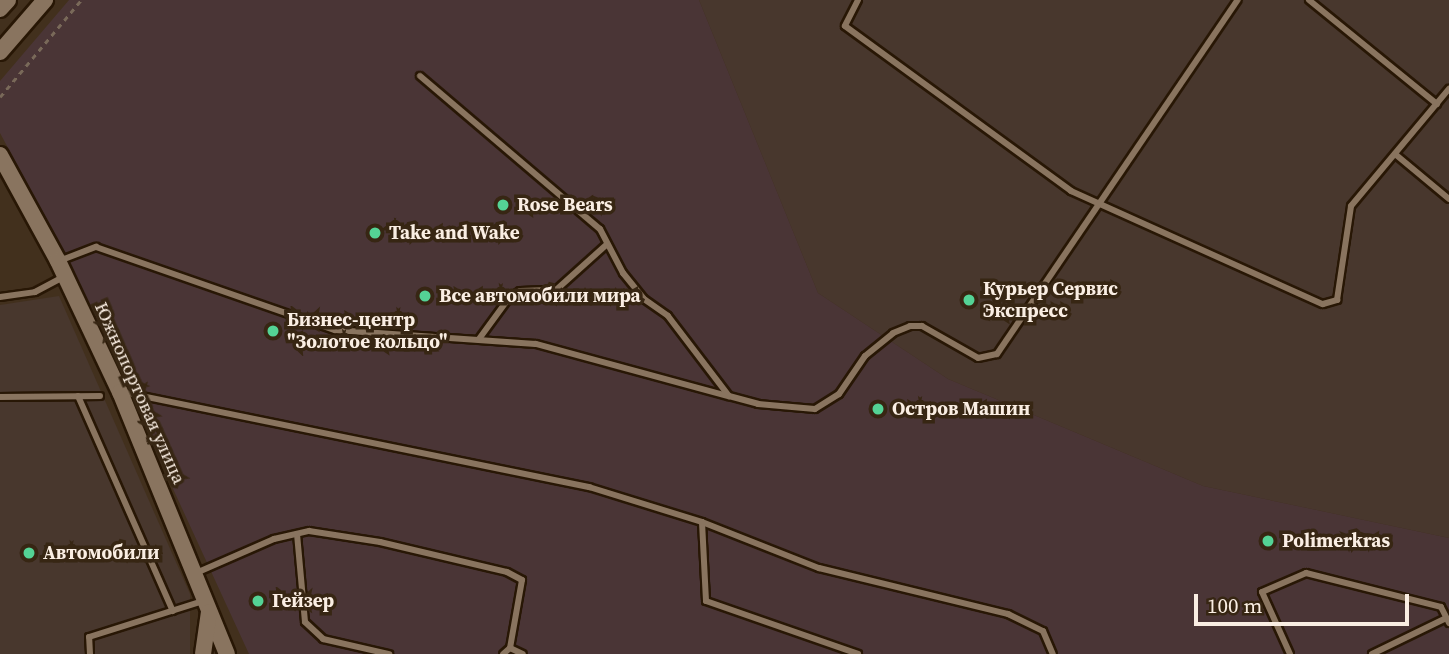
<!DOCTYPE html>
<html>
<head>
<meta charset="utf-8">
<style>
	body { margin:0 }
	#map { position:relative; width:1449px; height:654px; overflow:hidden; background:#42301d; font-family:"Source Serif 4",serif }
	div>[style] { position:absolute }
	[style*='--x'] { left:calc(var(--x)*1px); top:calc(var(--y)*1px); width:calc(var(--w)*1px); rotate:calc(var(--a)*1deg) }
	.commercial>* { inset:0; background:#48372d }
	.industrial>* { inset:0; background:#4a3536 }
	.path>* { height:2.5px; margin-top:-1.25px; transform-origin:0; background:repeating-linear-gradient(90deg,#796959 0 5px,transparent 0 10px) }
	.roads { filter:drop-shadow(2px 0 #281705) drop-shadow(-2px 0 #281705) drop-shadow(0 2px #281705) drop-shadow(0 -2px #281705) }
	.lane>* { height:6px; margin:-3px; padding:0 3px; transform-origin:3px; border-radius:3px; background:#89745f }
	.secondary>* { height:16px; margin:-8px; padding:0 8px; transform-origin:8px; border-radius:8px; background:#89745f }
	.dots>* { width:19px; height:19px; translate:-50% -50%; box-sizing:border-box; border:4px solid #372613; border-radius:50% }
	span { translate:-50% -50%; white-space:nowrap; text-align:center; line-height:1.15; -webkit-text-stroke:7px #372613; paint-order:stroke }
	.poi-label { font-size:19px; color:#faeee3; font-weight:700 }
	.left { translate:0 -50%; text-align:left }
	.street-label { font-size:19px; color:#faeee3 }
	.scale { position:absolute; left:1194px; top:594px; width:215px; height:32px; box-sizing:border-box; border:4px solid #faeee3; border-top:0; padding-left:9px; font-size:21px; line-height:24px; white-space:nowrap; color:#faeee3; -webkit-text-stroke:5px #372613; paint-order:stroke }
</style>
</head>
<body>
<div id="map">
	<div class="commercial">
		<i style="clip-path:polygon(699px 0,1449px 0,1449px 538px,1203px 486px,948px 379px,818px 293px)"></i>
		<i style="clip-path:polygon(59px 296px,190px 594px,190px 654px,0 654px,0 305px)"></i>
	</div>
	<div class="industrial">
		<i style="clip-path:polygon(69px 0,699px 0,818px 293px,948px 379px,1203px 486px,1449px 538px,1449px 654px,249px 654px,65px 254px,0 133px,0 81px)"></i>
	</div>
	<div class="path">
		<i style="--x:0;--y:97;--w:126;--a:-50.1"></i>
	</div>
	<div class="roads">
		<div class="lane">
			<i style="--x:858;--y:0;--w:29;--a:117"></i>
			<i style="--x:845;--y:26;--w:280;--a:36.1"></i>
			<i style="--x:1071;--y:191;--w:276;--a:24.2"></i>
			<i style="--x:1323;--y:304;--w:15;--a:-16"></i>
			<i style="--x:1337;--y:300;--w:95;--a:-81.5"></i>
			<i style="--x:1351;--y:206;--w:153;--a:-50.1"></i>
			<i style="--x:1309;--y:0;--w:165;--a:39.1"></i>
			<i style="--x:420;--y:76;--w:236;--a:40.4"></i>
			<i style="--x:600;--y:229;--w:50;--a:62.4"></i>
			<i style="--x:623;--y:273;--w:33;--a:51"></i>
			<i style="--x:644;--y:299;--w:29;--a:35"></i>
			<i style="--x:668;--y:316;--w:101;--a:52.7"></i>
			<i style="--x:729;--y:396;--w:30;--a:15"></i>
			<i style="--x:758;--y:404;--w:57;--a:5"></i>
			<i style="--x:815;--y:409;--w:28;--a:-32"></i>
			<i style="--x:839;--y:394;--w:46;--a:-55.6"></i>
			<i style="--x:865;--y:356;--w:36;--a:-39"></i>
			<i style="--x:893;--y:333;--w:18;--a:-22"></i>
			<i style="--x:910;--y:326;--w:12;--a:0"></i>
			<i style="--x:922;--y:326;--w:64;--a:29.7"></i>
			<i style="--x:978;--y:358;--w:19;--a:-12"></i>
			<i style="--x:997;--y:354;--w:428;--a:-55.8"></i>
			<i style="--x:1395;--y:154;--w:70;--a:39.8"></i>
			<i style="--x:59;--y:261;--w:40;--a:-21"></i>
			<i style="--x:96;--y:247;--w:253;--a:19.2"></i>
			<i style="--x:335;--y:330;--w:201;--a:4"></i>
			<i style="--x:536;--y:344;--w:198;--a:15.2"></i>
			<i style="--x:0;--y:297;--w:35;--a:-8"></i>
			<i style="--x:35;--y:292;--w:32;--a:-28"></i>
			<i style="--x:479;--y:339;--w:51;--a:-53.8"></i>
			<i style="--x:509;--y:298;--w:13;--a:-32"></i>
			<i style="--x:520;--y:291;--w:36;--a:-2"></i>
			<i style="--x:556;--y:290;--w:67;--a:-42"></i>
			<i style="--x:122;--y:392;--w:477;--a:11.5"></i>
			<i style="--x:589;--y:487;--w:118;--a:17.2"></i>
			<i style="--x:702;--y:522;--w:126;--a:21.5"></i>
			<i style="--x:819;--y:568;--w:195;--a:13.7"></i>
			<i style="--x:1008;--y:614;--w:39;--a:26"></i>
			<i style="--x:1043;--y:631;--w:25;--a:67"></i>
			<i style="--x:78;--y:396;--w:235;--a:66.2"></i>
			<i style="--x:0;--y:397;--w:100;--a:-0.6"></i>
			<i style="--x:702;--y:522;--w:79;--a:87.1"></i>
			<i style="--x:706;--y:601;--w:161;--a:19.2"></i>
			<i style="--x:297;--y:534;--w:88;--a:84.8"></i>
			<i style="--x:305;--y:622;--w:25;--a:43"></i>
			<i style="--x:323;--y:639;--w:68;--a:12.8"></i>
			<i style="--x:196;--y:573;--w:85;--a:-23.6"></i>
			<i style="--x:274;--y:539;--w:36;--a:-13"></i>
			<i style="--x:309;--y:531;--w:72;--a:8.8"></i>
			<i style="--x:380;--y:542;--w:130;--a:13.3"></i>
			<i style="--x:507;--y:572;--w:17;--a:28"></i>
			<i style="--x:522;--y:580;--w:69;--a:100"></i>
			<i style="--x:510;--y:648;--w:9;--a:139"></i>
			<i style="--x:510;--y:648;--w:14;--a:25"></i>
			<i style="--x:90;--y:654;--w:17;--a:-93"></i>
			<i style="--x:89;--y:637;--w:120;--a:-17.5"></i>
			<i style="--x:1290;--y:654;--w:68;--a:-114.3"></i>
			<i style="--x:1262;--y:592;--w:48;--a:-23.4"></i>
			<i style="--x:1306;--y:573;--w:139;--a:14.1"></i>
			<i style="--x:1441;--y:607;--w:18;--a:63"></i>
			<i style="--x:1372;--y:654;--w:82;--a:-25.9"></i>
		</div>
		<div class="secondary">
			<i style="--x:0;--y:9;--w:12;--a:-48"></i>
			<i style="--x:0;--y:52;--w:69;--a:-49.1"></i>
			<i style="--x:0;--y:155;--w:121;--a:61.3"></i>
			<i style="--x:58;--y:261;--w:145;--a:64.7"></i>
			<i style="--x:120;--y:392;--w:283;--a:67.8"></i>
			<i style="--x:203;--y:654;--w:42;--a:-81.9"></i>
		</div>
	</div>
	<div class="dots">
		<i style="left:503px;top:205px;background:#54d395"></i>
		<i style="left:375px;top:233px;background:#54d395"></i>
		<i style="left:425px;top:296px;background:#54d395"></i>
		<i style="left:969px;top:300px;background:#54d395"></i>
		<i style="left:273px;top:331px;background:#54d395"></i>
		<i style="left:878px;top:409px;background:#54d395"></i>
		<i style="left:1268px;top:541px;background:#54d395"></i>
		<i style="left:29px;top:553px;background:#54d395"></i>
		<i style="left:258px;top:601px;background:#54d395"></i>
	</div>
	<div class="poi-label">
		<span class="left" style="left:517px;top:205px">Rose Bears</span>
		<span class="left" style="left:389px;top:233px">Take and Wake</span>
		<span class="left" style="left:983px;top:300px">Курьер Сервис<br>Экспресс</span>
		<span class="left" style="left:439px;top:296px">Все автомобили мира</span>
		<span class="left" style="left:287px;top:331px">Бизнес-центр<br>"Золотое кольцо"</span>
		<span class="left" style="left:892px;top:409px">Остров Машин</span>
		<span class="left" style="left:1282px;top:541px">Polimerkras</span>
		<span class="left" style="left:43px;top:553px">Автомобили</span>
		<span class="left" style="left:272px;top:601px">Гейзер</span>
	</div>
	<div class="street-label">
		<span style="left:140px;top:393px;rotate:66deg">Южнопортовая улица</span>
	</div>
	<div class="scale">100 m</div>
</div>
</body>
</html>
